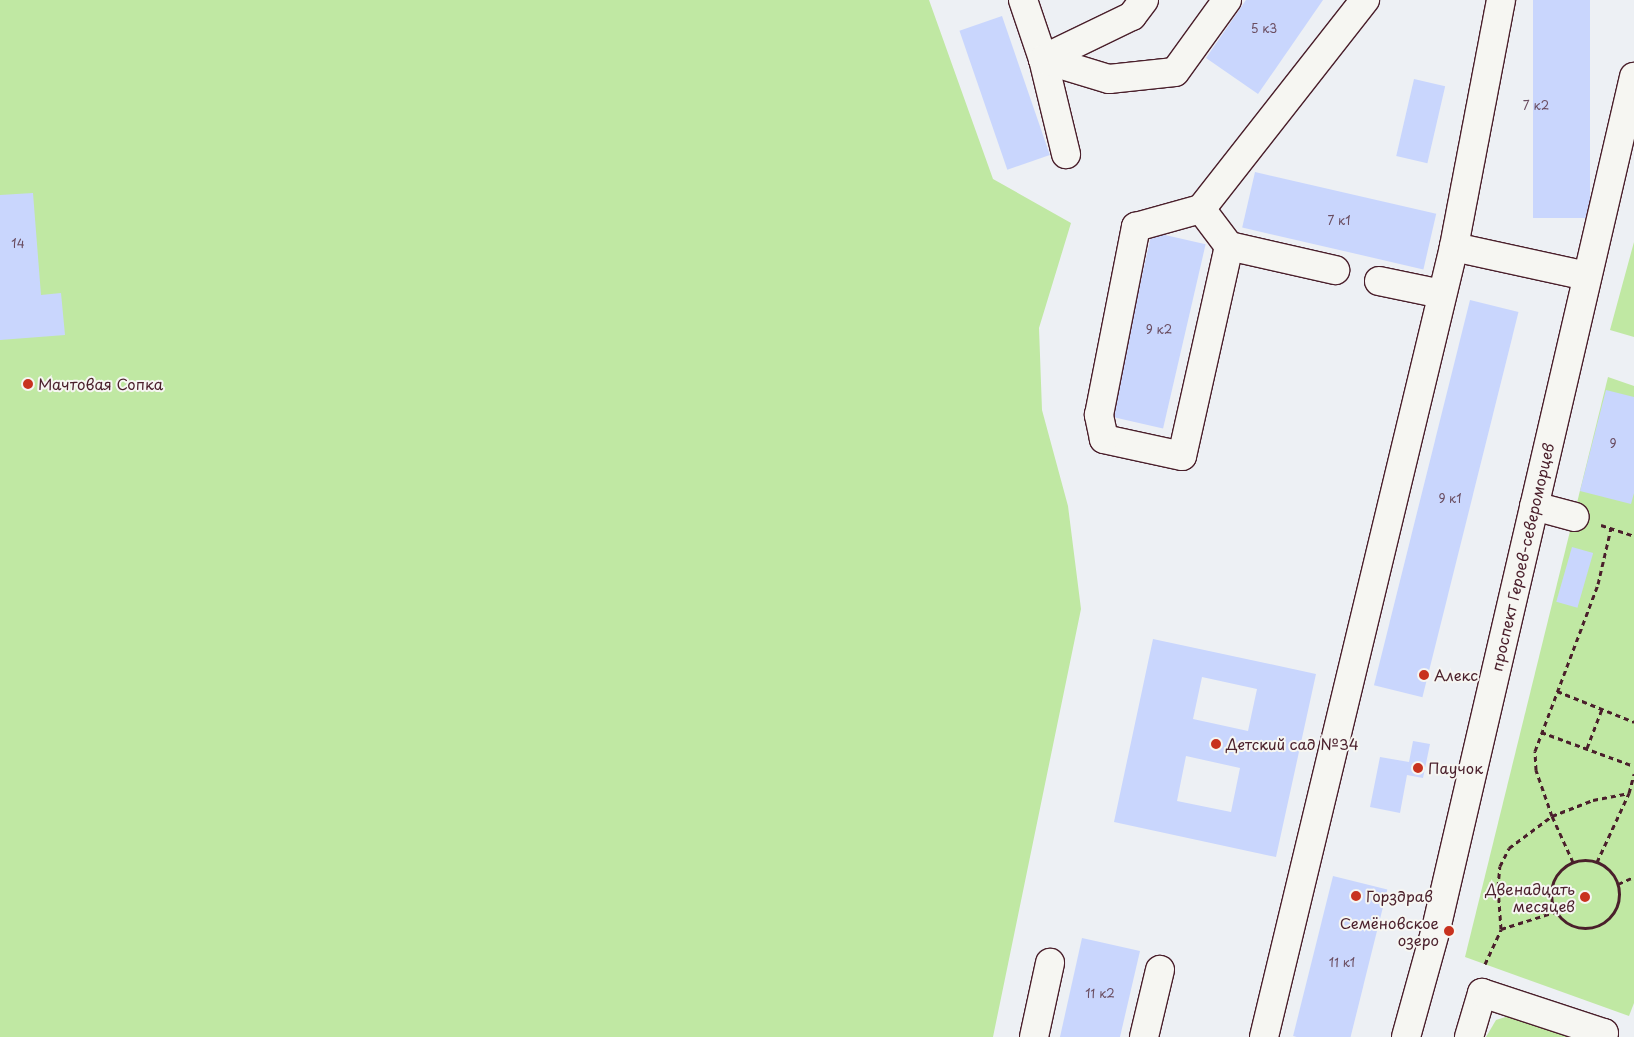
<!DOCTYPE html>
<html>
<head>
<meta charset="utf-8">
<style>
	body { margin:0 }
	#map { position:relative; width:1634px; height:1037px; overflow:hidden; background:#edf0f4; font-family:"Playpen Sans",sans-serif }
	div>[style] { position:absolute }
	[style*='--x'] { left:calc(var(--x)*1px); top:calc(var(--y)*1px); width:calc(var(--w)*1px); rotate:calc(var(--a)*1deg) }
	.green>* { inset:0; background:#c0e8a3 }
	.building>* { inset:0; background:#c9d6fd; transform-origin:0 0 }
	.path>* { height:3px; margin-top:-1.5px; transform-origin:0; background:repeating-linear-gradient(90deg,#4a1f2b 0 5px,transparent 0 9px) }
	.path>.ring { margin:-1.5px; padding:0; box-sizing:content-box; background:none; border:3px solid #4a1f2b; border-radius:50% }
	.roads { filter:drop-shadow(1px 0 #4a1f2b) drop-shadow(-1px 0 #4a1f2b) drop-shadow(0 1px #4a1f2b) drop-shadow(0 -1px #4a1f2b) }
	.minor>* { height:28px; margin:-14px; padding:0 14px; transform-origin:14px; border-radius:14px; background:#f6f6f2 }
	.dots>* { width:14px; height:14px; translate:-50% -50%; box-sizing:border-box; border:2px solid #f6f6f2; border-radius:50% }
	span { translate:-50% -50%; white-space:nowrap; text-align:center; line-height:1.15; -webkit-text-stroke:4px #f6f6f2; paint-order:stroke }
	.number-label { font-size:12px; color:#6a4d60 }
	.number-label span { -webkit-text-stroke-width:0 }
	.poi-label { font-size:15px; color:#4a1f2b }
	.left { translate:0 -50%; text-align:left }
	.right { translate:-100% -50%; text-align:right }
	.street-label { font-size:15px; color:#4a1f2b }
</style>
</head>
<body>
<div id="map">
	<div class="green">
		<i style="clip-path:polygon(0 0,929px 0,993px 179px,1071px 223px,1039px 328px,1042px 410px,1068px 506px,1081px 609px,993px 1037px,0 1037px)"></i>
		<i style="clip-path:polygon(1634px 242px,1634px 337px,1610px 330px)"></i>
		<i style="clip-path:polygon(1608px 377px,1634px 386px,1634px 1003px,1629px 1016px,1465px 957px)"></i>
		<i style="clip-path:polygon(1512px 1015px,1577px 1037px,1486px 1037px,1496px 1020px)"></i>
	</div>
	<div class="building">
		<i style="clip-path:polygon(1246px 0,1323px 0,1258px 94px,1206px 58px)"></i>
		<i style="left:1533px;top:0;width:57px;height:218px"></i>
		<i style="left:1002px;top:16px;width:147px;height:45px;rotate:71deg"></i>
		<i style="left:1414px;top:79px;width:32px;height:79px;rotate:13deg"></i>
		<i style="left:1255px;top:172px;width:186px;height:57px;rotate:13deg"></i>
		<i style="clip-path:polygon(33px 193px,41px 295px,61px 293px,65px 335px,0 340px,0 195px)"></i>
		<i style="left:1152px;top:232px;width:55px;height:189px;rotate:13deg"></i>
		<i style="left:1470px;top:300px;width:50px;height:397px;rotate:14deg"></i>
		<i style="clip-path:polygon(1606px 390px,1634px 397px,1634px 493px,1631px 504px,1580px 491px)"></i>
		<i style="left:1572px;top:547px;width:22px;height:57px;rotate:16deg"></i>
		<i style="clip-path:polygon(evenodd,1153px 639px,1316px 674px,1276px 857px,1114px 822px,1153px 639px,1202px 677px,1257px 689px,1248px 731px,1193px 719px,1202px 677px,1153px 639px,1186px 756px,1240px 768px,1231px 812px,1177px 801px,1186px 756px)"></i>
		<i style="clip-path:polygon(1413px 741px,1430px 744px,1423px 778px,1407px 775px,1400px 813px,1370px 807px,1380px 757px,1409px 762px)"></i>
		<i style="left:1333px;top:876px;width:56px;height:165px;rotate:14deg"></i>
		<i style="clip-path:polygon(1082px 938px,1140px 951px,1120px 1037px,1060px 1037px)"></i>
	</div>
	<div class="path">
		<i style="--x:1601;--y:525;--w:35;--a:18"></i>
		<i style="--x:1557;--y:691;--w:83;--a:21.9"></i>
		<i style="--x:1541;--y:732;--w:99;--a:20.1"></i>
		<i style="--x:1587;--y:748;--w:42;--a:-69"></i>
		<i class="ring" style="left:1551px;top:860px;width:65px;height:65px"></i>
		<i style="--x:1573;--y:862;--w:51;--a:-114.5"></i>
		<i style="--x:1552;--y:816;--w:49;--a:-109.2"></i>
		<i style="--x:1536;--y:770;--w:19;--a:-93"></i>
		<i style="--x:1535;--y:751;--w:178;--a:-69.3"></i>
		<i style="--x:1598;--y:584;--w:57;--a:-76.9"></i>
		<i style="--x:1597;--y:862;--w:76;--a:-65.1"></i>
		<i style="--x:1629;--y:793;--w:20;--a:-75"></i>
		<i style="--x:1618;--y:884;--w:17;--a:-24"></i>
		<i style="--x:1501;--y:929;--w:42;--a:-94.1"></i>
		<i style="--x:1498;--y:887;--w:21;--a:-85"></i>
		<i style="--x:1500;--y:866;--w:20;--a:-63"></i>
		<i style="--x:1509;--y:848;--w:54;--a:-36.7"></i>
		<i style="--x:1552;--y:816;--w:44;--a:-21.3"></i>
		<i style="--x:1593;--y:800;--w:37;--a:-11"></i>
		<i style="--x:1485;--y:964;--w:38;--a:-65"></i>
		<i style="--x:1501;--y:929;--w:57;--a:-17.5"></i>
	</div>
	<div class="roads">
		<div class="minor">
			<i style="--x:1023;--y:0;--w:62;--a:71.3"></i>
			<i style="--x:1043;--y:59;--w:98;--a:76.4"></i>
			<i style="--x:1144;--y:0;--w:20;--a:127"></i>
			<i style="--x:1132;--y:16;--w:99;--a:154.2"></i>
			<i style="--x:1043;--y:59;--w:69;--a:16.9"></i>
			<i style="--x:1109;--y:79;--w:66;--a:-6.1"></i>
			<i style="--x:1175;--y:72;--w:89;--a:-54.2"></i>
			<i style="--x:1501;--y:0;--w:251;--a:100.8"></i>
			<i style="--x:1454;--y:247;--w:136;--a:12.3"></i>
			<i style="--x:1201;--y:209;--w:46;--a:52.9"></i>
			<i style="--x:1229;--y:246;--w:215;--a:102.6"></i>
			<i style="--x:1182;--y:456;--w:80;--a:-167.7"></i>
			<i style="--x:1104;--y:439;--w:25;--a:-102"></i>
			<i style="--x:1099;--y:415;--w:192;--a:-78.9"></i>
			<i style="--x:1136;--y:227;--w:67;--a:-15.5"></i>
			<i style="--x:1201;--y:209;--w:266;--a:-51.9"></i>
			<i style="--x:1229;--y:246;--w:109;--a:12.8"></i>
			<i style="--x:1379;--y:281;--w:64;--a:11.7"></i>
			<i style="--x:1534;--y:506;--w:42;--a:15"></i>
			<i style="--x:1034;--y:1037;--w:76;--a:-77.8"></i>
			<i style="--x:1144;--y:1037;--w:69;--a:-76.6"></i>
			<i style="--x:1264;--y:1037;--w:813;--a:-76.48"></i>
			<i style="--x:1406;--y:1037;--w:112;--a:-74.5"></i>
			<i style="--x:1436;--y:929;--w:875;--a:-76.92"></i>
			<i style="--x:1469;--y:1037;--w:46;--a:-73.5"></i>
			<i style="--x:1482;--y:993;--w:128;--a:18.2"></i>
			<i style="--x:1604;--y:1033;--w:4;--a:117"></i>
		</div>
	</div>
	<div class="dots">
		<i style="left:28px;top:384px;background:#c8321e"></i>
		<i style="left:1424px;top:675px;background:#c8321e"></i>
		<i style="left:1216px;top:744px;background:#c8321e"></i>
		<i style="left:1418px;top:768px;background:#c8321e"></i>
		<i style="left:1356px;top:896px;background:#c8321e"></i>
		<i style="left:1585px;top:897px;background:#c8321e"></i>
		<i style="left:1449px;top:931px;background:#c8321e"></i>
	</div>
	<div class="number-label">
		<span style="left:1264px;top:29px">5 к3</span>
		<span style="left:1536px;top:106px">7 к2</span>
		<span style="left:1339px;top:221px">7 к1</span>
		<span style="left:18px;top:244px">14</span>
		<span style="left:1159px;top:330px">9 к2</span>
		<span style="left:1613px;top:444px">9</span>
		<span style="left:1450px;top:499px">9 к1</span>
		<span style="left:1342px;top:963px">11 к1</span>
		<span style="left:1100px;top:994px">11 к2</span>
	</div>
	<div class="poi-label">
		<span class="left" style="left:38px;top:384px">Мачтовая Сопка</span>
		<span class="left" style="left:1434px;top:675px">Алекс</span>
		<span class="left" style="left:1226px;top:744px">Детский сад №34</span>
		<span class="left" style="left:1428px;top:768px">Паучок</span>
		<span class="right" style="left:1575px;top:897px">Двенадцать<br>месяцев</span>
		<span class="left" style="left:1366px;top:896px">Горздрав</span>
		<span class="right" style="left:1439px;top:931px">Семёновское<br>озеро</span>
	</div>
	<div class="street-label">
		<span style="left:1522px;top:557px;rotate:-77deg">проспект Героев-североморцев</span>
	</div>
</div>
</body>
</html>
